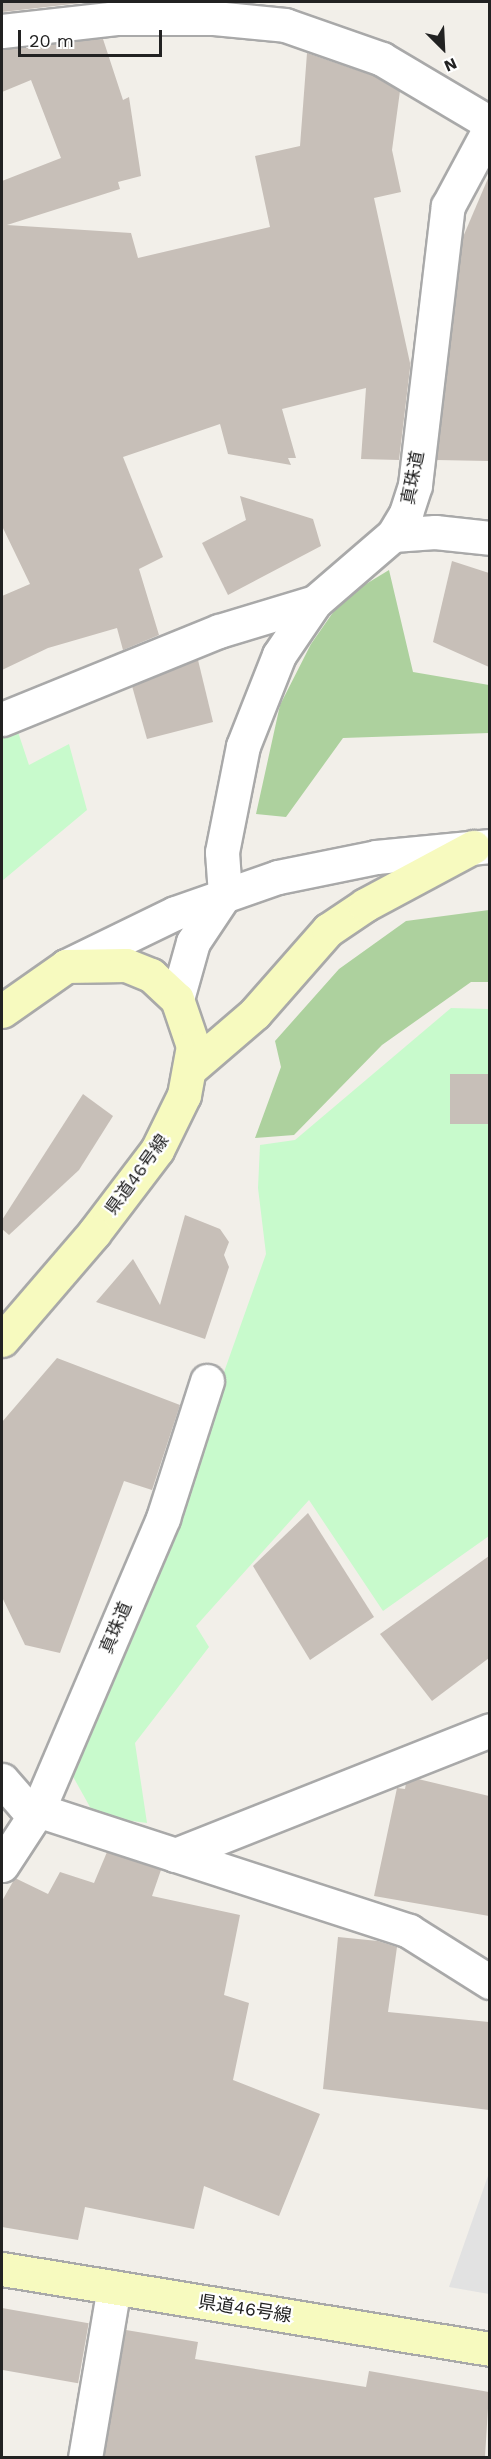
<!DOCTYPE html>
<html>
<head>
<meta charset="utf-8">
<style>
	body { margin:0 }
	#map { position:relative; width:491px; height:2459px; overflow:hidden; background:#f2efe9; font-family:"Work Sans","Noto Sans JP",sans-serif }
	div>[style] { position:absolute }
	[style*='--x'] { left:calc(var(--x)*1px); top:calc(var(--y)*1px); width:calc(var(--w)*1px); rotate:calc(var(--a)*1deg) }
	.forest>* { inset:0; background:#add19e }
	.park>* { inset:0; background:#c8facc }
	.parking>* { inset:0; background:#e2e2e2 }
	.building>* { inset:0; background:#c7bfb8; transform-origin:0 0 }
	.roads { filter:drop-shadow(2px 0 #a9a9a9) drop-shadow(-2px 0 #a9a9a9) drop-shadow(0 2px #a9a9a9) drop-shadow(0 -2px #a9a9a9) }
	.minor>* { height:33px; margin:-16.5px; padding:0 16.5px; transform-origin:16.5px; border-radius:16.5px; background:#fff }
	.tertiary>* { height:33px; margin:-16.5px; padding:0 16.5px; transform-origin:16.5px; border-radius:16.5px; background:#fff }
	.secondary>* { height:33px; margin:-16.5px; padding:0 16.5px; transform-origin:16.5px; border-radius:16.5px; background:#f7fabf }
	span { translate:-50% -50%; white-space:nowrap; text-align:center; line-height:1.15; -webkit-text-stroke:4.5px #fff; paint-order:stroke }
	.street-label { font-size:18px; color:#222 }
	.frame { position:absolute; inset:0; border:3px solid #222; pointer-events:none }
	.north { position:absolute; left:413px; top:18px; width:60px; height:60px; -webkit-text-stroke:4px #fff; paint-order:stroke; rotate:156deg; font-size:16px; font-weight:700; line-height:24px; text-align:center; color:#222 }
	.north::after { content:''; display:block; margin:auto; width:21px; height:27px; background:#222; clip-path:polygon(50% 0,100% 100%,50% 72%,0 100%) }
	.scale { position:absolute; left:18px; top:30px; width:144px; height:27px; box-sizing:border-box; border:3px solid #222; border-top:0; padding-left:8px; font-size:18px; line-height:21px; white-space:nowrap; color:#222; -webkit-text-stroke:4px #fff; paint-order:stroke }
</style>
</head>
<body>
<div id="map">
	<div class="forest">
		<i style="clip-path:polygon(389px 570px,413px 672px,489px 685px,489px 733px,343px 738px,286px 817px,256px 814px,280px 705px,311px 644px,343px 598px)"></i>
		<i style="clip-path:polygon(489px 910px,489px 982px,471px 982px,382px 1045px,294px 1135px,255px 1138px,281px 1067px,275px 1041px,339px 969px,406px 921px)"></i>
	</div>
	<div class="park">
		<i style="clip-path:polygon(16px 726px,29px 765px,69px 744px,87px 810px,2px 881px,2px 727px)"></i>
		<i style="clip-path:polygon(451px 1008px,489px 1009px,489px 1536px,383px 1611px,309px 1500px,196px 1626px,209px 1647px,135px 1743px,147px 1823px,95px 1816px,71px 1773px,170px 1524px,266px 1254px,258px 1188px,260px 1145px,295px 1140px)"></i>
	</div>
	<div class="parking">
		<i style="clip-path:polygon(489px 2173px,489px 2294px,449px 2287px)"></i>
	</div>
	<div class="building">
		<i style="clip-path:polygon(2px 2px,90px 2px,2px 12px)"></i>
		<i style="clip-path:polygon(103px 39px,123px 100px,129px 97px,141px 176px,118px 182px,120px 189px,7px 225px,131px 233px,138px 258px,270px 227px,255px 156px,300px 146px,307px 53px,374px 76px,400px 91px,392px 150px,401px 192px,374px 198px,410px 363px,411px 360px,399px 460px,361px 459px,366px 388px,282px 409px,296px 458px,288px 458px,291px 465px,228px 454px,220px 424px,123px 457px,163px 557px,139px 569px,159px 635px,123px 650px,117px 628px,48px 648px,2px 670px,2px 596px,30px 584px,2px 526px,2px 181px,61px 158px,31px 80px,2px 92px,2px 49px)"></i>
		<i style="clip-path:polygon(489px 176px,489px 461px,437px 460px,463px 237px)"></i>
		<i style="clip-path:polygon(240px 496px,313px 519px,321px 546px,228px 595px,202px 543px,246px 520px)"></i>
		<i style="clip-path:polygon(452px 561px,489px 573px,489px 667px,433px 642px)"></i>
		<i style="clip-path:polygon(198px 660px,213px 722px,147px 739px,132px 686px)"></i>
		<i style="left:489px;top:1074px;width:50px;height:39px;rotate:90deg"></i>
		<i style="clip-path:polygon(83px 1094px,113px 1116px,79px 1170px,9px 1235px,2px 1229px,2px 1220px)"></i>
		<i style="clip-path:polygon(185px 1215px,220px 1229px,229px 1242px,224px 1255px,229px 1267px,205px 1339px,96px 1302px,133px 1259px,160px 1305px)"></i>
		<i style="clip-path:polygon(57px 1358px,180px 1405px,152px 1490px,124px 1481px,60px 1653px,25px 1645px,2px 1597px,2px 1422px)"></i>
		<i style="clip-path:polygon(308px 1513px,374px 1617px,310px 1660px,253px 1566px)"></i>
		<i style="clip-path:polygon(489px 1556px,489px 1658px,432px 1701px,380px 1634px)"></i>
		<i style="clip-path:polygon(418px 1779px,489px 1796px,489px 1916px,374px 1896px,397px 1788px,405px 1789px,406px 1783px)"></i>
		<i style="clip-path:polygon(107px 1852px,161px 1870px,152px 1896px,240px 1915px,224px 1995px,249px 2003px,233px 2080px,320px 2114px,279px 2216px,204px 2186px,194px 2229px,85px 2207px,78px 2240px,2px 2227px,2px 1901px,15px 1878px,48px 1894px,60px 1872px,94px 1883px)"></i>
		<i style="clip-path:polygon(338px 1937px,378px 1941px,397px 1947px,388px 2012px,489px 2022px,489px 2110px,323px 2089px)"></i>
		<i style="left:2px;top:2308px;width:88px;height:61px;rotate:10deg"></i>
		<i style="clip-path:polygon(126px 2330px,198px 2342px,195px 2359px,366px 2387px,369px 2371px,489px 2392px,485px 2457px,104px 2457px)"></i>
	</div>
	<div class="roads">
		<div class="minor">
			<i style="--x:2;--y:31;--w:117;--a:-6.4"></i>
			<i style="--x:118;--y:18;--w:96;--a:0"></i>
			<i style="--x:214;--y:18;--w:71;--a:5.6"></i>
			<i style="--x:285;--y:25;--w:103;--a:19.3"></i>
			<i style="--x:382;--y:59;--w:126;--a:30.7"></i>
			<i style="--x:393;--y:535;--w:42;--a:-4.1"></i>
			<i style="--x:435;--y:532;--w:55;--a:6.2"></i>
			<i style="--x:2;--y:719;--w:234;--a:-22.1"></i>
			<i style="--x:219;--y:631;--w:100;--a:-16.8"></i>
			<i style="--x:225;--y:894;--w:42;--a:-94.1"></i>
			<i style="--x:222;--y:852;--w:108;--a:-78.8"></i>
			<i style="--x:243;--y:746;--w:98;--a:-68.4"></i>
			<i style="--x:279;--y:655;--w:64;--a:-55.8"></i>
			<i style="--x:315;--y:602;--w:103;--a:-40.7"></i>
			<i style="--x:393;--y:535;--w:26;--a:-59"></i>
			<i style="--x:406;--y:513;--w:29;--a:-72"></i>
			<i style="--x:415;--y:485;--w:281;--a:-83.3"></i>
			<i style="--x:448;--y:206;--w:89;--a:-61.7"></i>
			<i style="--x:2;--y:1780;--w:35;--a:49"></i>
			<i style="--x:25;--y:1806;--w:404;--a:18"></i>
			<i style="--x:409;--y:1931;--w:96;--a:32.2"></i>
			<i style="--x:175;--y:1855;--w:339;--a:-21.6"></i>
			<i style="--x:2;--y:1865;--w:66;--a:-56.8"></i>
			<i style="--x:38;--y:1810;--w:318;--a:-66.8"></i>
			<i style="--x:163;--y:1518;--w:144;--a:-72.2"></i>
			<i style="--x:85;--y:2458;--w:173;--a:-80.4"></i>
		</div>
		<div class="tertiary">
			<i style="--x:66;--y:966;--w:121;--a:-25.9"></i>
			<i style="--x:175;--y:913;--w:109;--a:-19.3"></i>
			<i style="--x:278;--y:877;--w:100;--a:-11.5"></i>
			<i style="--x:376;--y:857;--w:115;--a:-5.5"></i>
			<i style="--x:177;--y:999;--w:59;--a:-74.3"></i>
			<i style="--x:193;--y:942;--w:58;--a:-56.3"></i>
		</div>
		<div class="secondary">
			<i style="--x:2;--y:1011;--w:78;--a:-35.1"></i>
			<i style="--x:66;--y:966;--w:60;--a:-1"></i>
			<i style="--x:126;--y:965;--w:27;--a:22"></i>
			<i style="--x:151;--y:975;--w:35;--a:43"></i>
			<i style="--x:177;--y:999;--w:50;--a:71.2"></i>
			<i style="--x:193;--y:1046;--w:50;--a:100.4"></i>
			<i style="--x:184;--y:1095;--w:61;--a:116.1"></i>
			<i style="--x:157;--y:1150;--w:104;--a:127.2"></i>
			<i style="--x:94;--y:1233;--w:141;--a:130.7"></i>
			<i style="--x:190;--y:1069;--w:86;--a:-40.7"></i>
			<i style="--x:255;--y:1013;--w:111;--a:-48.7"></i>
			<i style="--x:328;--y:930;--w:45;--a:-34"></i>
			<i style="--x:365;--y:905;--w:123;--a:-28.2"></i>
			<i style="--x:2;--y:2269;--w:495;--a:9.3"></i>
		</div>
	</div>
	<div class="street-label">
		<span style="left:413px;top:478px;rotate:-79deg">真珠道</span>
		<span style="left:137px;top:1175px;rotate:-54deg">県道46号線</span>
		<span style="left:116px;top:1628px;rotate:-67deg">真珠道</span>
		<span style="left:245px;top:2309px;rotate:9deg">県道46号線</span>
	</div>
	<div class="frame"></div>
	<div class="north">N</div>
	<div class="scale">20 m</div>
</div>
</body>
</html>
